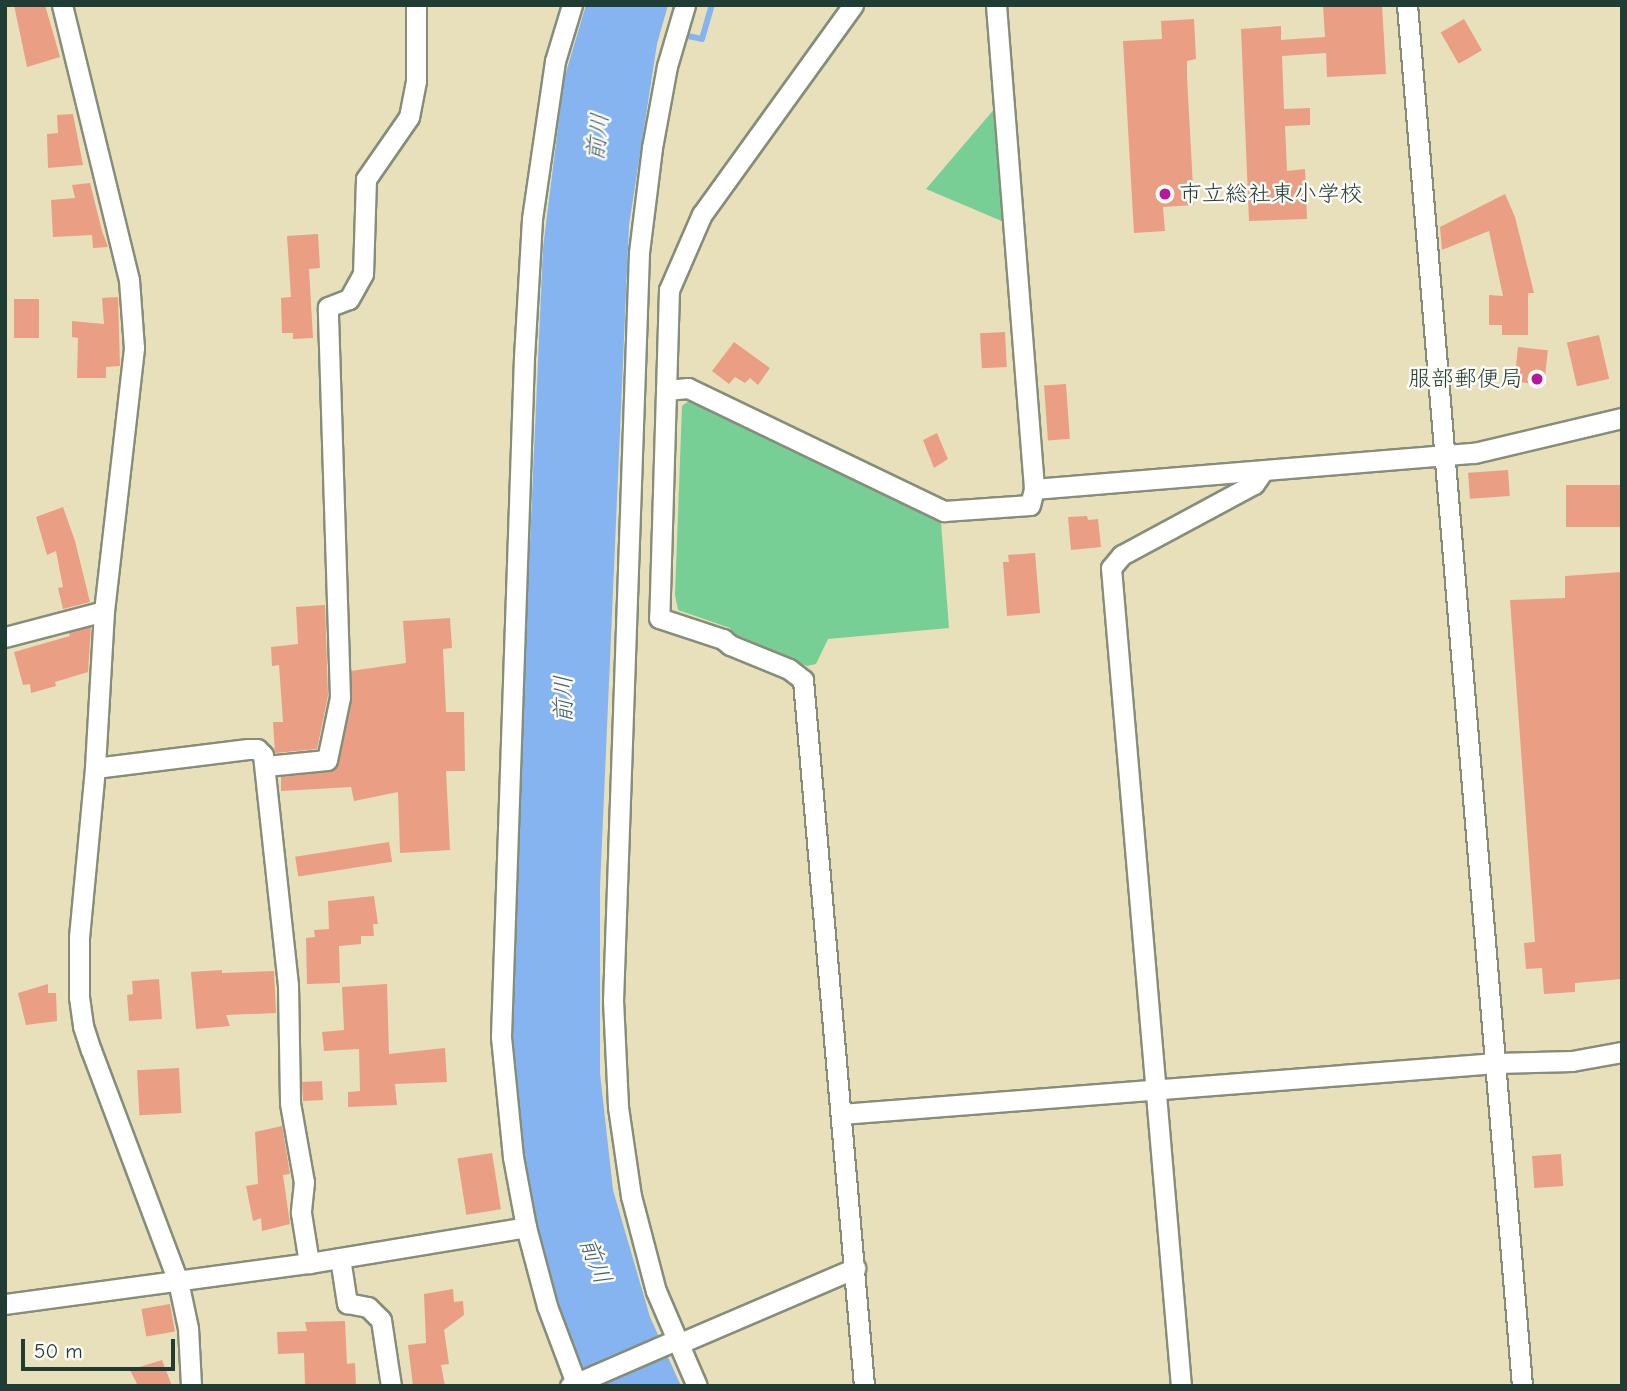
<!DOCTYPE html>
<html>
<head>
<meta charset="utf-8">
<style>
	body { margin:0 }
	#map { position:relative; width:1627px; height:1391px; overflow:hidden; background:#e8e0bb; font-family:"Comic Neue","Klee One",sans-serif }
	div>[style] { position:absolute }
	[style*='--x'] { left:calc(var(--x)*1px); top:calc(var(--y)*1px); width:calc(var(--w)*1px); rotate:calc(var(--a)*1deg) }
	.green>* { inset:0; background:#77cf95 }
	.water>* { inset:0; background:#85b4f0 }
	.stream>* { height:6px; margin:-3px; padding:0 3px; transform-origin:3px; border-radius:3px; background:#85b4f0 }
	.building>* { inset:0; background:#ea9e84; transform-origin:0 0 }
	.roads { filter:drop-shadow(2px 0 #848e78) drop-shadow(-2px 0 #848e78) drop-shadow(0 2px #848e78) drop-shadow(0 -2px #848e78) }
	.minor>* { height:19px; margin:-9.5px; padding:0 9.5px; transform-origin:9.5px; border-radius:9.5px; background:#fff }
	.dots>* { width:19px; height:19px; translate:-50% -50%; box-sizing:border-box; border:4px solid #fdfcf7; border-radius:50% }
	span { translate:-50% -50%; white-space:nowrap; text-align:center; line-height:1.15; -webkit-text-stroke:5px #fdfcf7; paint-order:stroke }
	.poi-label { font-size:23px; color:#1f3d34 }
	.left { translate:0 -50%; text-align:left }
	.right { translate:-100% -50%; text-align:right }
	.water-label { font-size:24px; color:#3e616c; font-style:italic }
	.frame { position:absolute; inset:0; border:7px solid #1f3d34; pointer-events:none }
	.scale { position:absolute; left:21px; top:1339px; width:154px; height:32px; box-sizing:border-box; border:4px solid #1f3d34; border-top:0; padding-left:9px; font-size:21px; line-height:24px; white-space:nowrap; color:#1f3d34; -webkit-text-stroke:5px #fdfcf7; paint-order:stroke }
</style>
</head>
<body>
<div id="map">
	<div class="green">
		<i style="clip-path:polygon(996px 107px,1004px 222px,926px 189px)"></i>
		<i style="clip-path:polygon(689px 401px,941px 522px,949px 628px,828px 639px,816px 664px,807px 666px,733px 636px,730px 628px,678px 610px,675px 595px,682px 406px)"></i>
	</div>
	<div class="water">
		<i style="clip-path:polygon(586px 5px,668px 5px,657px 44px,629px 225px,600px 888px,600px 1073px,613px 1190px,650px 1317px,681px 1386px,590px 1386px,565px 1321px,559px 1321px,552px 1303px,557px 1298px,525px 1179px,516px 1081px,511px 1081px,522px 744px,517px 742px,517px 726px,522px 723px,543px 248px,564px 79px)"></i>
	</div>
	<div class="stream">
		<i style="--x:688;--y:36;--w:14;--a:12"></i>
		<i style="--x:702;--y:39;--w:35;--a:-74"></i>
	</div>
	<div class="building">
		<i style="clip-path:polygon(14px 5px,45px 5px,60px 57px,27px 67px)"></i>
		<i style="clip-path:polygon(1323px 5px,1382px 5px,1386px 74px,1327px 77px,1326px 53px,1282px 56px,1284px 109px,1310px 108px,1310px 125px,1285px 126px,1287px 171px,1305px 169px,1307px 219px,1249px 221px,1241px 29px,1281px 26px,1281px 40px,1325px 37px)"></i>
		<i style="clip-path:polygon(1194px 19px,1196px 59px,1187px 61px,1187px 77px,1194px 205px,1163px 207px,1165px 231px,1134px 233px,1123px 41px,1162px 39px,1161px 21px)"></i>
		<i style="left:1464px;top:19px;width:36px;height:27px;rotate:60deg"></i>
		<i style="clip-path:polygon(73px 114px,83px 165px,48px 168px,47px 134px,58px 133px,57px 115px)"></i>
		<i style="clip-path:polygon(90px 183px,102px 231px,108px 247px,93px 248px,92px 235px,53px 237px,51px 200px,75px 198px,72px 185px)"></i>
		<i style="clip-path:polygon(1505px 194px,1515px 217px,1534px 293px,1528px 293px,1528px 335px,1502px 335px,1502px 325px,1489px 325px,1489px 295px,1503px 296px,1489px 231px,1442px 250px,1440px 227px)"></i>
		<i style="clip-path:polygon(318px 234px,320px 268px,309px 269px,313px 338px,293px 339px,293px 333px,282px 333px,281px 298px,291px 297px,287px 236px)"></i>
		<i style="clip-path:polygon(118px 297px,120px 366px,106px 367px,106px 378px,77px 378px,78px 338px,72px 337px,72px 321px,104px 324px,102px 298px)"></i>
		<i style="left:14px;top:299px;width:25px;height:39px"></i>
		<i style="left:1005px;top:332px;width:35px;height:25px;rotate:87deg"></i>
		<i style="left:1599px;top:335px;width:45px;height:33px;rotate:77deg"></i>
		<i style="clip-path:polygon(734px 342px,770px 368px,758px 385px,750px 378px,745px 383px,735px 377px,729px 384px,712px 371px)"></i>
		<i style="left:1518px;top:347px;width:30px;height:35px;rotate:6deg"></i>
		<i style="left:1066px;top:384px;width:55px;height:22px;rotate:86deg"></i>
		<i style="clip-path:polygon(937px 433px,948px 459px,934px 468px,923px 440px)"></i>
		<i style="left:1508px;top:470px;width:26px;height:40px;rotate:86deg"></i>
		<i style="left:1622px;top:485px;width:42px;height:56px;rotate:90deg"></i>
		<i style="clip-path:polygon(63px 507px,75px 541px,90px 602px,63px 609px,58px 588px,63px 587px,56px 551px,47px 555px,36px 517px)"></i>
		<i style="clip-path:polygon(1087px 516px,1088px 520px,1098px 519px,1101px 547px,1071px 550px,1068px 517px)"></i>
		<i style="clip-path:polygon(1035px 553px,1040px 613px,1007px 616px,1003px 562px,1009px 562px,1008px 555px)"></i>
		<i style="clip-path:polygon(1622px 572px,1622px 979px,1575px 983px,1575px 992px,1544px 994px,1542px 968px,1526px 969px,1524px 943px,1535px 942px,1510px 600px,1565px 598px,1565px 576px)"></i>
		<i style="clip-path:polygon(325px 605px,328px 696px,317px 749px,275px 753px,273px 722px,283px 722px,279px 665px,272px 666px,271px 647px,298px 644px,296px 607px)"></i>
		<i style="clip-path:polygon(450px 618px,452px 648px,443px 649px,446px 712px,464px 712px,465px 771px,446px 771px,450px 850px,400px 853px,398px 792px,354px 801px,351px 787px,281px 791px,281px 777px,328px 772px,336px 768px,352px 699px,351px 671px,406px 663px,403px 621px)"></i>
		<i style="clip-path:polygon(91px 627px,88px 672px,55px 682px,56px 686px,31px 693px,30px 684px,23px 685px,14px 652px,70px 636px,69px 633px)"></i>
		<i style="left:389px;top:842px;width:20px;height:95px;rotate:81deg"></i>
		<i style="clip-path:polygon(374px 896px,378px 924px,373px 924px,374px 936px,361px 936px,361px 944px,339px 946px,340px 983px,307px 984px,306px 938px,315px 937px,314px 930px,329px 929px,328px 901px)"></i>
		<i style="clip-path:polygon(222px 970px,222px 973px,274px 971px,276px 1013px,226px 1015px,230px 1026px,196px 1029px,191px 972px)"></i>
		<i style="clip-path:polygon(159px 979px,162px 1019px,129px 1021px,127px 995px,133px 994px,132px 981px)"></i>
		<i style="clip-path:polygon(48px 984px,48px 993px,56px 993px,57px 1021px,26px 1025px,18px 993px)"></i>
		<i style="clip-path:polygon(387px 984px,389px 1054px,445px 1048px,447px 1082px,395px 1084px,397px 1105px,348px 1107px,348px 1092px,360px 1091px,359px 1049px,324px 1051px,322px 1032px,344px 1030px,342px 987px)"></i>
		<i style="left:179px;top:1068px;width:45px;height:42px;rotate:87deg"></i>
		<i style="left:322px;top:1081px;width:19px;height:20px;rotate:87deg"></i>
		<i style="clip-path:polygon(282px 1126px,290px 1174px,283px 1175px,290px 1224px,262px 1231px,261px 1218px,253px 1221px,246px 1186px,258px 1184px,255px 1132px)"></i>
		<i style="left:492px;top:1153px;width:57px;height:35px;rotate:81deg"></i>
		<i style="left:1561px;top:1154px;width:32px;height:29px;rotate:86deg"></i>
		<i style="clip-path:polygon(453px 1289px,454px 1302px,463px 1301px,464px 1315px,444px 1330px,449px 1364px,441px 1365px,445px 1386px,413px 1386px,408px 1345px,426px 1343px,424px 1294px)"></i>
		<i style="left:170px;top:1304px;width:28px;height:29px;rotate:80deg"></i>
		<i style="clip-path:polygon(345px 1321px,347px 1364px,355px 1363px,356px 1386px,305px 1386px,304px 1353px,278px 1354px,277px 1332px,307px 1331px,305px 1322px)"></i>
		<i style="clip-path:polygon(162px 1360px,172px 1386px,138px 1386px,130px 1370px)"></i>
	</div>
	<div class="roads">
		<div class="minor">
			<i style="--x:62;--y:5;--w:283;--a:76.3"></i>
			<i style="--x:129;--y:280;--w:68;--a:85.8"></i>
			<i style="--x:134;--y:348;--w:265;--a:96.5"></i>
			<i style="--x:104;--y:611;--w:157;--a:93.3"></i>
			<i style="--x:95;--y:768;--w:170;--a:95.4"></i>
			<i style="--x:79;--y:937;--w:60;--a:90"></i>
			<i style="--x:79;--y:997;--w:29;--a:82"></i>
			<i style="--x:83;--y:1026;--w:25;--a:72"></i>
			<i style="--x:91;--y:1050;--w:247;--a:69.4"></i>
			<i style="--x:178;--y:1281;--w:48;--a:78"></i>
			<i style="--x:188;--y:1328;--w:58;--a:87"></i>
			<i style="--x:572;--y:5;--w:59;--a:106.9"></i>
			<i style="--x:555;--y:61;--w:160;--a:98.3"></i>
			<i style="--x:532;--y:219;--w:138;--a:93.3"></i>
			<i style="--x:524;--y:357;--w:680;--a:91.94"></i>
			<i style="--x:501;--y:1037;--w:121;--a:84.3"></i>
			<i style="--x:513;--y:1157;--w:71;--a:79.5"></i>
			<i style="--x:526;--y:1227;--w:82;--a:75.1"></i>
			<i style="--x:547;--y:1306;--w:85;--a:69.4"></i>
			<i style="--x:685;--y:5;--w:64;--a:106.4"></i>
			<i style="--x:667;--y:66;--w:83;--a:100.4"></i>
			<i style="--x:652;--y:148;--w:106;--a:97.1"></i>
			<i style="--x:639;--y:253;--w:747;--a:91.99"></i>
			<i style="--x:613;--y:1000;--w:107;--a:87.3"></i>
			<i style="--x:618;--y:1107;--w:90;--a:81.7"></i>
			<i style="--x:631;--y:1196;--w:98;--a:75.3"></i>
			<i style="--x:656;--y:1291;--w:103;--a:66.7"></i>
			<i style="--x:853;--y:5;--w:258;--a:125.8"></i>
			<i style="--x:702;--y:214;--w:83;--a:113.5"></i>
			<i style="--x:669;--y:290;--w:328;--a:91.7"></i>
			<i style="--x:659;--y:618;--w:67;--a:18.2"></i>
			<i style="--x:723;--y:639;--w:9;--a:41"></i>
			<i style="--x:730;--y:645;--w:64;--a:22.1"></i>
			<i style="--x:789;--y:669;--w:18;--a:38"></i>
			<i style="--x:803;--y:680;--w:709;--a:85.06"></i>
			<i style="--x:996;--y:5;--w:485;--a:85.5"></i>
			<i style="--x:1034;--y:489;--w:441;--a:-4.7"></i>
			<i style="--x:1474;--y:453;--w:152;--a:-13.3"></i>
			<i style="--x:1407;--y:5;--w:1386;--a:85.24"></i>
			<i style="--x:666;--y:390;--w:22;--a:-5"></i>
			<i style="--x:688;--y:388;--w:284;--a:25.7"></i>
			<i style="--x:944;--y:511;--w:86;--a:-4"></i>
			<i style="--x:1030;--y:505;--w:16;--a:-76"></i>
			<i style="--x:5;--y:637;--w:102;--a:-14.7"></i>
			<i style="--x:266;--y:766;--w:61;--a:-5.6"></i>
			<i style="--x:327;--y:760;--w:64;--a:-78.3"></i>
			<i style="--x:340;--y:697;--w:390;--a:-91.8"></i>
			<i style="--x:328;--y:307;--w:22;--a:-21"></i>
			<i style="--x:349;--y:299;--w:29;--a:-61"></i>
			<i style="--x:363;--y:274;--w:95;--a:-88.2"></i>
			<i style="--x:366;--y:179;--w:75;--a:-55.3"></i>
			<i style="--x:409;--y:117;--w:38;--a:-79"></i>
			<i style="--x:416;--y:80;--w:75;--a:-90"></i>
			<i style="--x:95;--y:768;--w:154;--a:-7.1"></i>
			<i style="--x:248;--y:749;--w:9;--a:0"></i>
			<i style="--x:257;--y:749;--w:8;--a:45"></i>
			<i style="--x:263;--y:755;--w:231;--a:83.8"></i>
			<i style="--x:288;--y:985;--w:118;--a:89"></i>
			<i style="--x:290;--y:1103;--w:80;--a:80"></i>
			<i style="--x:304;--y:1182;--w:31;--a:96"></i>
			<i style="--x:301;--y:1213;--w:51;--a:80.9"></i>
			<i style="--x:841;--y:1114;--w:657;--a:-4.45"></i>
			<i style="--x:1496;--y:1063;--w:76;--a:-1.5"></i>
			<i style="--x:1572;--y:1061;--w:51;--a:-10.2"></i>
			<i style="--x:340;--y:1258;--w:46;--a:81.2"></i>
			<i style="--x:347;--y:1303;--w:21;--a:11"></i>
			<i style="--x:368;--y:1307;--w:18;--a:45"></i>
			<i style="--x:381;--y:1320;--w:67;--a:81.4"></i>
			<i style="--x:5;--y:1304;--w:307;--a:-7.7"></i>
			<i style="--x:309;--y:1263;--w:220;--a:-9.4"></i>
			<i style="--x:678;--y:1344;--w:193;--a:-23.2"></i>
			<i style="--x:570;--y:1386;--w:116;--a:-23.5"></i>
			<i style="--x:1181;--y:1386;--w:821;--a:-94.89"></i>
			<i style="--x:1111;--y:568;--w:17;--a:-50"></i>
			<i style="--x:1122;--y:555;--w:150;--a:-28.3"></i>
			<i style="--x:1254;--y:484;--w:16;--a:-55"></i>
		</div>
	</div>
	<div class="dots">
		<i style="left:1165px;top:194px;background:#b5179e"></i>
		<i style="left:1537px;top:379px;background:#b5179e"></i>
	</div>
	<div class="poi-label">
		<span class="left" style="left:1179px;top:194px">市立総社東小学校</span>
		<span class="right" style="left:1523px;top:379px">服部郵便局</span>
	</div>
	<div class="water-label">
		<span style="left:598px;top:137px;rotate:-83deg">前川</span>
		<span style="left:564px;top:699px;rotate:-90deg">前川</span>
		<span style="left:595px;top:1261px;rotate:69deg">前川</span>
	</div>
	<div class="frame"></div>
	<div class="scale">50 m</div>
</div>
</body>
</html>
